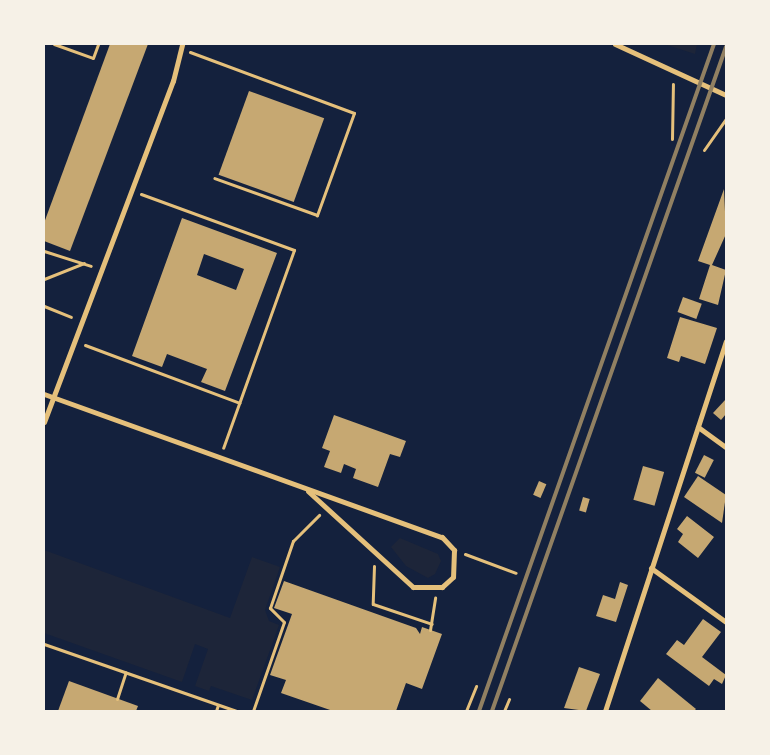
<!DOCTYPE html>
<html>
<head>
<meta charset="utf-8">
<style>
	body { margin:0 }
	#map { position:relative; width:770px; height:755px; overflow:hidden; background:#14213d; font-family:Rubik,sans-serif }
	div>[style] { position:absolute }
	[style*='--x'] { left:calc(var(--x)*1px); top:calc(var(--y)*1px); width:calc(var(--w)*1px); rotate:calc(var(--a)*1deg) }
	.green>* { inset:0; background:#1d2539 }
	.building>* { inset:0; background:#c6a872; transform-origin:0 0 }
	.path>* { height:3px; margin:-1.5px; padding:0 1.5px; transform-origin:1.5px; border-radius:1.5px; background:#e5c07b }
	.minor>* { height:5px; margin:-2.5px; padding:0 2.5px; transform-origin:2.5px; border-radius:2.5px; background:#e5c07b }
	.rail>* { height:4px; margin:-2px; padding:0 2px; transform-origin:2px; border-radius:2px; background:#918062 }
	span { translate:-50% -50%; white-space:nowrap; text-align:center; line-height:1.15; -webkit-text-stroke:5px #f6f1e7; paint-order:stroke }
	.frame { position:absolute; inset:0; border:45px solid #f6f1e7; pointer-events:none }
</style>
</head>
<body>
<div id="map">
	<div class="green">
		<i style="clip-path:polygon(664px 44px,697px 44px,695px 54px)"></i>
		<i style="clip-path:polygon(400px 538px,438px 554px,441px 561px,435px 574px,428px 578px,406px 566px,391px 547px)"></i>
		<i style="clip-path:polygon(44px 550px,230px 618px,252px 557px,280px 567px,265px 610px,269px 621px,279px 625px,252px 700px,211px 686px,209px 691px,195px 686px,208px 649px,195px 644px,182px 682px,44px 633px)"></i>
	</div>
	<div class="building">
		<i style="clip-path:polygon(110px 44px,148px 44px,70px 251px,44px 241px,44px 223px)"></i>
		<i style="left:249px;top:91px;width:80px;height:89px;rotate:20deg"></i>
		<i style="clip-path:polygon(724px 189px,726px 234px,712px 265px,726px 270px,718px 305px,699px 299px,710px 265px,698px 261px)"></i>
		<i style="clip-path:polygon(evenodd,182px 218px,277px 253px,225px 391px,201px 382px,207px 369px,167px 354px,162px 367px,132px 356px,182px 218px,204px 254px,244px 269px,236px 290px,197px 275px,204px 254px)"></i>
		<i style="left:683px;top:297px;width:20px;height:16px;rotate:20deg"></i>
		<i style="clip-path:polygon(680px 317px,717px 328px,705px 364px,681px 356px,679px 362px,667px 358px)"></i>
		<i style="clip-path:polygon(726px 399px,726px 414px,721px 420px,713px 413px)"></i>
		<i style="clip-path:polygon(334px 415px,406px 441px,400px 457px,390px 454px,378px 487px,353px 478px,356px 469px,344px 464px,341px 473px,324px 467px,330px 451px,322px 448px)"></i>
		<i style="left:704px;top:455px;width:11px;height:20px;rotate:27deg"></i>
		<i style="left:643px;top:466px;width:22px;height:35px;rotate:16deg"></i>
		<i style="clip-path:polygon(698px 476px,726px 495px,722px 523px,684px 497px)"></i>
		<i style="left:539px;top:481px;width:8px;height:15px;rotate:23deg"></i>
		<i style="left:583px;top:497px;width:7px;height:14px;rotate:16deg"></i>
		<i style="clip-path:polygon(687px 516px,714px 537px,698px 558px,678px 542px,683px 534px,677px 529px)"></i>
		<i style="clip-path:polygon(284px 581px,416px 628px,420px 634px,422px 627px,442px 634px,422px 689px,406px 683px,396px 711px,333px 711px,281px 693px,286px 680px,270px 675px,292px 614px,274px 608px)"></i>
		<i style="clip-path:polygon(620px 582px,628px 585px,616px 622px,596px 616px,603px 595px,615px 599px)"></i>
		<i style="clip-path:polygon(703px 619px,721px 632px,702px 657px,726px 675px,722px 684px,714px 679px,709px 686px,666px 654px,677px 640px,684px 645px)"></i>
		<i style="clip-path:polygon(579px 667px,600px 674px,586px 711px,564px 708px)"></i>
		<i style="clip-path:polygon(658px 678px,696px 709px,694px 711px,652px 711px,640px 701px)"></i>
		<i style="clip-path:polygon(69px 681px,138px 706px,136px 711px,58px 711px)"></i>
	</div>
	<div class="path">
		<i style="--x:54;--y:44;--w:41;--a:19.7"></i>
		<i style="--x:93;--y:58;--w:15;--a:-70"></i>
		<i style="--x:190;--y:52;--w:175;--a:20.4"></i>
		<i style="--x:354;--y:113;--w:109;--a:109.9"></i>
		<i style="--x:317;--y:215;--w:109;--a:-160.2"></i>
		<i style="--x:672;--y:139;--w:55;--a:-89"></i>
		<i style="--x:704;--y:150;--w:39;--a:-55"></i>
		<i style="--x:141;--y:194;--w:163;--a:20.1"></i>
		<i style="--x:294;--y:250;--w:210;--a:109.7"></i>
		<i style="--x:44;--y:251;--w:49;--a:17.7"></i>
		<i style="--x:44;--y:279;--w:43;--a:-21.8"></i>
		<i style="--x:44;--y:306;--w:29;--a:22"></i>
		<i style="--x:85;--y:345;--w:165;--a:20.5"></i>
		<i style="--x:465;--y:554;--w:54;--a:20.4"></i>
		<i style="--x:374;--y:566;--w:38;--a:92"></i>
		<i style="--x:373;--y:604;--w:62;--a:18.7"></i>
		<i style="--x:430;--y:630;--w:33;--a:-81"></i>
		<i style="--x:44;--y:644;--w:203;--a:19.2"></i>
		<i style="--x:117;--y:699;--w:28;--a:-72"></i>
		<i style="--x:216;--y:711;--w:6;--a:-72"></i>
		<i style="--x:253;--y:711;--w:94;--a:-70.8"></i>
		<i style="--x:284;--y:622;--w:20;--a:-135"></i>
		<i style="--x:270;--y:608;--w:71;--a:-71.1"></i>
		<i style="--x:293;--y:541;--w:37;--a:-45"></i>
		<i style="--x:466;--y:711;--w:27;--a:-68"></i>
		<i style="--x:504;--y:711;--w:13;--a:-67"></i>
	</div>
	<div class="minor">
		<i style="--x:615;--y:44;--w:122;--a:24.7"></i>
		<i style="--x:44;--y:394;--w:423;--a:19.8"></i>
		<i style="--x:442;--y:537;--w:18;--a:47"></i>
		<i style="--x:454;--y:550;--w:27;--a:92"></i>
		<i style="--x:453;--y:577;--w:15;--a:138"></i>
		<i style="--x:442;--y:587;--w:29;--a:180"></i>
		<i style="--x:413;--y:587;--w:142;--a:-137.6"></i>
		<i style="--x:44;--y:422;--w:365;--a:-69.3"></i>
		<i style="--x:173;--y:81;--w:38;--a:-76"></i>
		<i style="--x:698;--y:427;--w:34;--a:36"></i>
		<i style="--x:651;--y:568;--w:92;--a:35.8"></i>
		<i style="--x:605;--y:711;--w:389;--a:-71.9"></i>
	</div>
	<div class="rail">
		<i style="--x:479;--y:711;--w:707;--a:-70.59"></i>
		<i style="--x:492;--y:711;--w:704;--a:-70.59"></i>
	</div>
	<div class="frame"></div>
</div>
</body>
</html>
